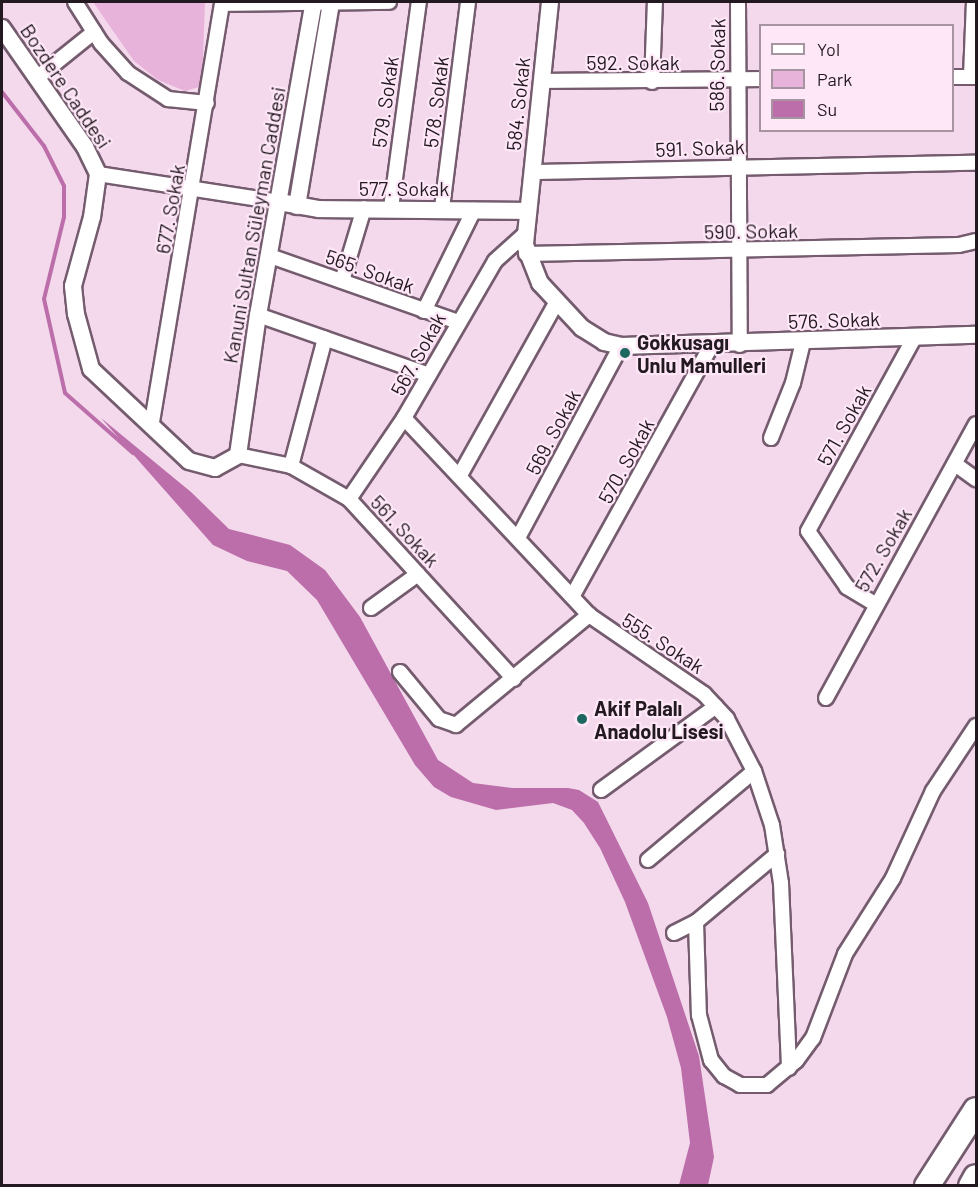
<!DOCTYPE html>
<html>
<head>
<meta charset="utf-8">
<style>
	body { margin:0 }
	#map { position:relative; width:978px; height:1187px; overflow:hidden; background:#f4d8ec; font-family:Barlow,sans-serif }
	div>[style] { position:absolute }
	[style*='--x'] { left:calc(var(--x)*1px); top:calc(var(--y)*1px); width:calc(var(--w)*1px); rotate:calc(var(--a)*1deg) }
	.green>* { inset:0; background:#e8b3da }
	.water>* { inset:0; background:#bb6ea9 }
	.stream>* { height:4px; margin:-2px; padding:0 2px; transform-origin:2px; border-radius:2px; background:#bb6ea9 }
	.roads { filter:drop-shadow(2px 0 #745c6e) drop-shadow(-2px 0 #745c6e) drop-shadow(0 2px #745c6e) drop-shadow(0 -2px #745c6e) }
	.minor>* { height:14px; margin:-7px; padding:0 7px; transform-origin:7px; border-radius:7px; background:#fff }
	.tertiary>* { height:16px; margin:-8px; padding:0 8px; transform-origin:8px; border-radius:8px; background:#fff }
	.motorway>* { height:24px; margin:-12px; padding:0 12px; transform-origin:12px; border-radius:12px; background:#fff }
	.dots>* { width:16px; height:16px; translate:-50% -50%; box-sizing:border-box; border:3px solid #fee7f7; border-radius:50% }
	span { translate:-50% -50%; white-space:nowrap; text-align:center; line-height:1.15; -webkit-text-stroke:4.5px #fee7f7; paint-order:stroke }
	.street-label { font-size:20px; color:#231921 }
	.poi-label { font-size:20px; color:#231921; font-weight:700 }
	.left { translate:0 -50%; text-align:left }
	.frame { position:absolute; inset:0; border:3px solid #231921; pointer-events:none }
	.legend { position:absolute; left:759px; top:24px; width:195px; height:108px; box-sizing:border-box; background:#fee7f7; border:2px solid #a695a1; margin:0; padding:8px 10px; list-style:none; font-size:18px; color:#231921 }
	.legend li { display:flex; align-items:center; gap:12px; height:30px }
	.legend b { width:30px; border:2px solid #a695a1 }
</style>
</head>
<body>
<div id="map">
	<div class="green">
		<i style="clip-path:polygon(93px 2px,205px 2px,202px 86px,185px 91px,158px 80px,134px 61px)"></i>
	</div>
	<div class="water">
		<i style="clip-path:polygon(101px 418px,191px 492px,229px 529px,290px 545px,325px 570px,360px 617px,438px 760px,473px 783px,513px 788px,568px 788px,579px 790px,598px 802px,648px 903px,699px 1056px,714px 1157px,708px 1185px,679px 1185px,690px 1143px,681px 1068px,667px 1017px,625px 902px,600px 848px,584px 823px,572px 810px,553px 803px,496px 810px,451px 797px,434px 787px,415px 765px,317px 600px,287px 571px,247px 561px,213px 545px)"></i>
	</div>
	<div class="stream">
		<i style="--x:2;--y:92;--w:68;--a:52.1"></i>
		<i style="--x:44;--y:146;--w:45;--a:63.4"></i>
		<i style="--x:64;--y:186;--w:31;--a:90"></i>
		<i style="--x:64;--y:217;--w:84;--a:103.7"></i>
		<i style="--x:44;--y:299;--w:96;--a:77.4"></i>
		<i style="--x:65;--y:393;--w:91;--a:41.4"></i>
	</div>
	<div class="roads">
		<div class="minor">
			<i style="--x:75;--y:2;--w:49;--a:57.6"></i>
			<i style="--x:101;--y:43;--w:40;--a:48"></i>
			<i style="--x:128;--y:73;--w:48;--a:33"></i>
			<i style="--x:168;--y:99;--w:39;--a:6"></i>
			<i style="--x:738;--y:2;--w:343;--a:89.7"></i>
			<i style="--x:222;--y:4;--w:167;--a:-0.7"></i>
			<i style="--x:971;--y:76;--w:74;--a:-87.7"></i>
			<i style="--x:38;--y:77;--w:72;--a:-38.8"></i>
			<i style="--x:952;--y:77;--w:24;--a:0"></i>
			<i style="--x:542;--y:81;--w:218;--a:-0.5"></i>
			<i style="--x:652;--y:82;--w:80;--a:-87.9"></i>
			<i style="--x:532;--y:172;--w:444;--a:-1.2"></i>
			<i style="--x:98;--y:174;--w:183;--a:8.8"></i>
			<i style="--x:391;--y:208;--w:208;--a:-82.3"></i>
			<i style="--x:442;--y:208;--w:208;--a:-82.8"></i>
			<i style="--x:526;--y:254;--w:433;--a:-1.2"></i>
			<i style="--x:959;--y:245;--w:17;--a:-13"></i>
			<i style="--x:270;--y:256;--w:199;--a:19.3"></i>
			<i style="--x:342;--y:281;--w:76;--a:-73.2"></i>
			<i style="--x:424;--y:311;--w:113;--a:-63.7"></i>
			<i style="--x:258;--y:315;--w:181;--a:19.3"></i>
			<i style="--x:404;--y:418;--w:270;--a:46.8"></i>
			<i style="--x:589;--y:615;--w:140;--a:34.5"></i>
			<i style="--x:704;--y:694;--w:34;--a:47"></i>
			<i style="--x:727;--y:719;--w:59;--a:62.6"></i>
			<i style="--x:754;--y:771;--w:57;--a:71.6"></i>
			<i style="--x:772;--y:825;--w:59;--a:81.2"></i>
			<i style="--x:781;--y:883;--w:185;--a:87.5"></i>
			<i style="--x:152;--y:422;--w:426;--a:-80.5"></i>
			<i style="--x:771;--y:438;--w:59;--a:-68.2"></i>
			<i style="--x:793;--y:383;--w:42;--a:-76.3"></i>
			<i style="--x:238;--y:455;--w:54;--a:11.7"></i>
			<i style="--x:291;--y:466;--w:67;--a:29.6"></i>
			<i style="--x:349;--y:499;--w:244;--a:47.5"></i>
			<i style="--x:955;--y:464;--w:26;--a:36"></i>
			<i style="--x:291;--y:466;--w:132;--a:-75.1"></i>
			<i style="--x:460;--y:475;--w:197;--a:-60.8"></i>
			<i style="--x:349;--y:499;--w:98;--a:-55.8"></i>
			<i style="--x:404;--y:418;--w:181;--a:-59.9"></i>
			<i style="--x:495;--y:261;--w:40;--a:-42"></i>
			<i style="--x:519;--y:536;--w:216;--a:-61.8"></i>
			<i style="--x:573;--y:595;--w:285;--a:-61"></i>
			<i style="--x:875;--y:604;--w:33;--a:-149"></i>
			<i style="--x:847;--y:587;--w:68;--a:-124.9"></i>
			<i style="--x:808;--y:531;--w:220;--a:-61.2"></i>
			<i style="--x:371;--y:608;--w:58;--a:-35.9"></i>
			<i style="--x:400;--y:672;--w:61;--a:50.3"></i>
			<i style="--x:439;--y:719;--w:18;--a:19"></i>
			<i style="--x:456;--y:725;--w:173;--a:-39.6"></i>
			<i style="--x:826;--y:698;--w:312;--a:-61.3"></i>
			<i style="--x:601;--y:790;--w:142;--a:-36.1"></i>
			<i style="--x:648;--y:860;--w:138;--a:-40"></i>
			<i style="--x:696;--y:922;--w:93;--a:88.2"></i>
			<i style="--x:699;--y:1015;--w:47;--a:75.1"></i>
			<i style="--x:711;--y:1060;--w:21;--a:51"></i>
			<i style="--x:724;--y:1076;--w:18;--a:29"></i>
			<i style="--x:740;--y:1085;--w:27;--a:0"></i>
			<i style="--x:767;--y:1085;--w:38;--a:-40"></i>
			<i style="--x:796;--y:1061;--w:29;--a:-54"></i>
			<i style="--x:813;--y:1038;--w:90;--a:-69.1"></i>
			<i style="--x:845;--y:954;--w:90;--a:-57.7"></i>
			<i style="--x:893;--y:878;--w:96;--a:-65.3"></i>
			<i style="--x:933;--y:791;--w:78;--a:-56.5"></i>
			<i style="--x:674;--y:933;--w:25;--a:-27"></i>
			<i style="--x:696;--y:922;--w:106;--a:-40"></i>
		</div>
		<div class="tertiary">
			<i style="--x:550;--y:2;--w:244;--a:95.9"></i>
			<i style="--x:525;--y:245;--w:41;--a:68.5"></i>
			<i style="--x:540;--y:283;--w:62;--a:47"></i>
			<i style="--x:582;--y:328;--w:26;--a:32"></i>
			<i style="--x:604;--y:342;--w:17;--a:13"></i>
			<i style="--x:621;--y:346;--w:355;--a:-1.8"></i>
			<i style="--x:2;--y:28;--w:145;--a:55.1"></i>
			<i style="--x:85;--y:147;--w:30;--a:64"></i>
			<i style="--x:98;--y:174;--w:43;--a:97.9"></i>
			<i style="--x:92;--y:217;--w:72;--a:105.4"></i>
			<i style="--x:73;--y:286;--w:28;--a:84"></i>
			<i style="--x:76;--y:314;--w:57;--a:74.7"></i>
			<i style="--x:91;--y:369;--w:134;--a:43.2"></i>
			<i style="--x:189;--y:461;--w:27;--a:15"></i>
			<i style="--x:215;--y:468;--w:26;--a:-29"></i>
			<i style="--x:238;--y:455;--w:141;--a:-81.9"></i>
			<i style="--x:258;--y:315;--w:318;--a:-79.9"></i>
			<i style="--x:279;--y:202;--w:41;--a:9.9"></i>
			<i style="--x:319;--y:209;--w:209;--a:0.5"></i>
			<i style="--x:297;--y:206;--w:207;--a:-80.5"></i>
		</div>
		<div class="motorway">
			<i style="--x:927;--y:1186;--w:90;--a:-57.2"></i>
			<i style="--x:971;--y:1186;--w:10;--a:-61"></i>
		</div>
	</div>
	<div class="dots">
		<i style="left:625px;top:353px;background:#1c6760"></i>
		<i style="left:582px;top:719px;background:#1c6760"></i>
	</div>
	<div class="street-label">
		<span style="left:633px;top:62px">592. Sokak</span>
		<span style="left:717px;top:65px;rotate:-89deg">586. Sokak</span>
		<span style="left:66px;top:86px;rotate:56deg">Bozdere Caddesi</span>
		<span style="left:385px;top:102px;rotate:-82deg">579. Sokak</span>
		<span style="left:436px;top:102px;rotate:-83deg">578. Sokak</span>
		<span style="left:518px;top:104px;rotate:-84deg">584. Sokak</span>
		<span style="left:700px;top:148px;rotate:-2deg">591. Sokak</span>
		<span style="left:404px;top:188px">577. Sokak</span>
		<span style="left:170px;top:209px;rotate:-80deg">677. Sokak</span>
		<span style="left:254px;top:225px;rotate:-80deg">Kanuni Sultan Süleyman Caddesi</span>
		<span style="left:751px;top:231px;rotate:-1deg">590. Sokak</span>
		<span style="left:370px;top:271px;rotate:20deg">565. Sokak</span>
		<span style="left:834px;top:320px;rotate:-2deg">576. Sokak</span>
		<span style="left:418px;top:354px;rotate:-61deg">567. Sokak</span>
		<span style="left:844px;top:425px;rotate:-61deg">571. Sokak</span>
		<span style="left:553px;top:432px;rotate:-62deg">569. Sokak</span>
		<span style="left:626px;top:461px;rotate:-61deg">570. Sokak</span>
		<span style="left:405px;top:531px;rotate:47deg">561. Sokak</span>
		<span style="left:883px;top:550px;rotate:-60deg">572. Sokak</span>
		<span style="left:663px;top:643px;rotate:33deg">555. Sokak</span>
	</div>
	<div class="poi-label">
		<span class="left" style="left:637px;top:354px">Gokkusagı<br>Unlu Mamulleri</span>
		<span class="left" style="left:594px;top:720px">Akif Palalı<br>Anadolu Lisesi</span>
	</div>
	<div class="frame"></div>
	<ul class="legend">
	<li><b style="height:8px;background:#fff"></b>Yol</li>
	<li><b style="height:16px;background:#e8b3da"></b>Park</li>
	<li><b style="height:16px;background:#bb6ea9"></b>Su</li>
	</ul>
</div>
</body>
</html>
